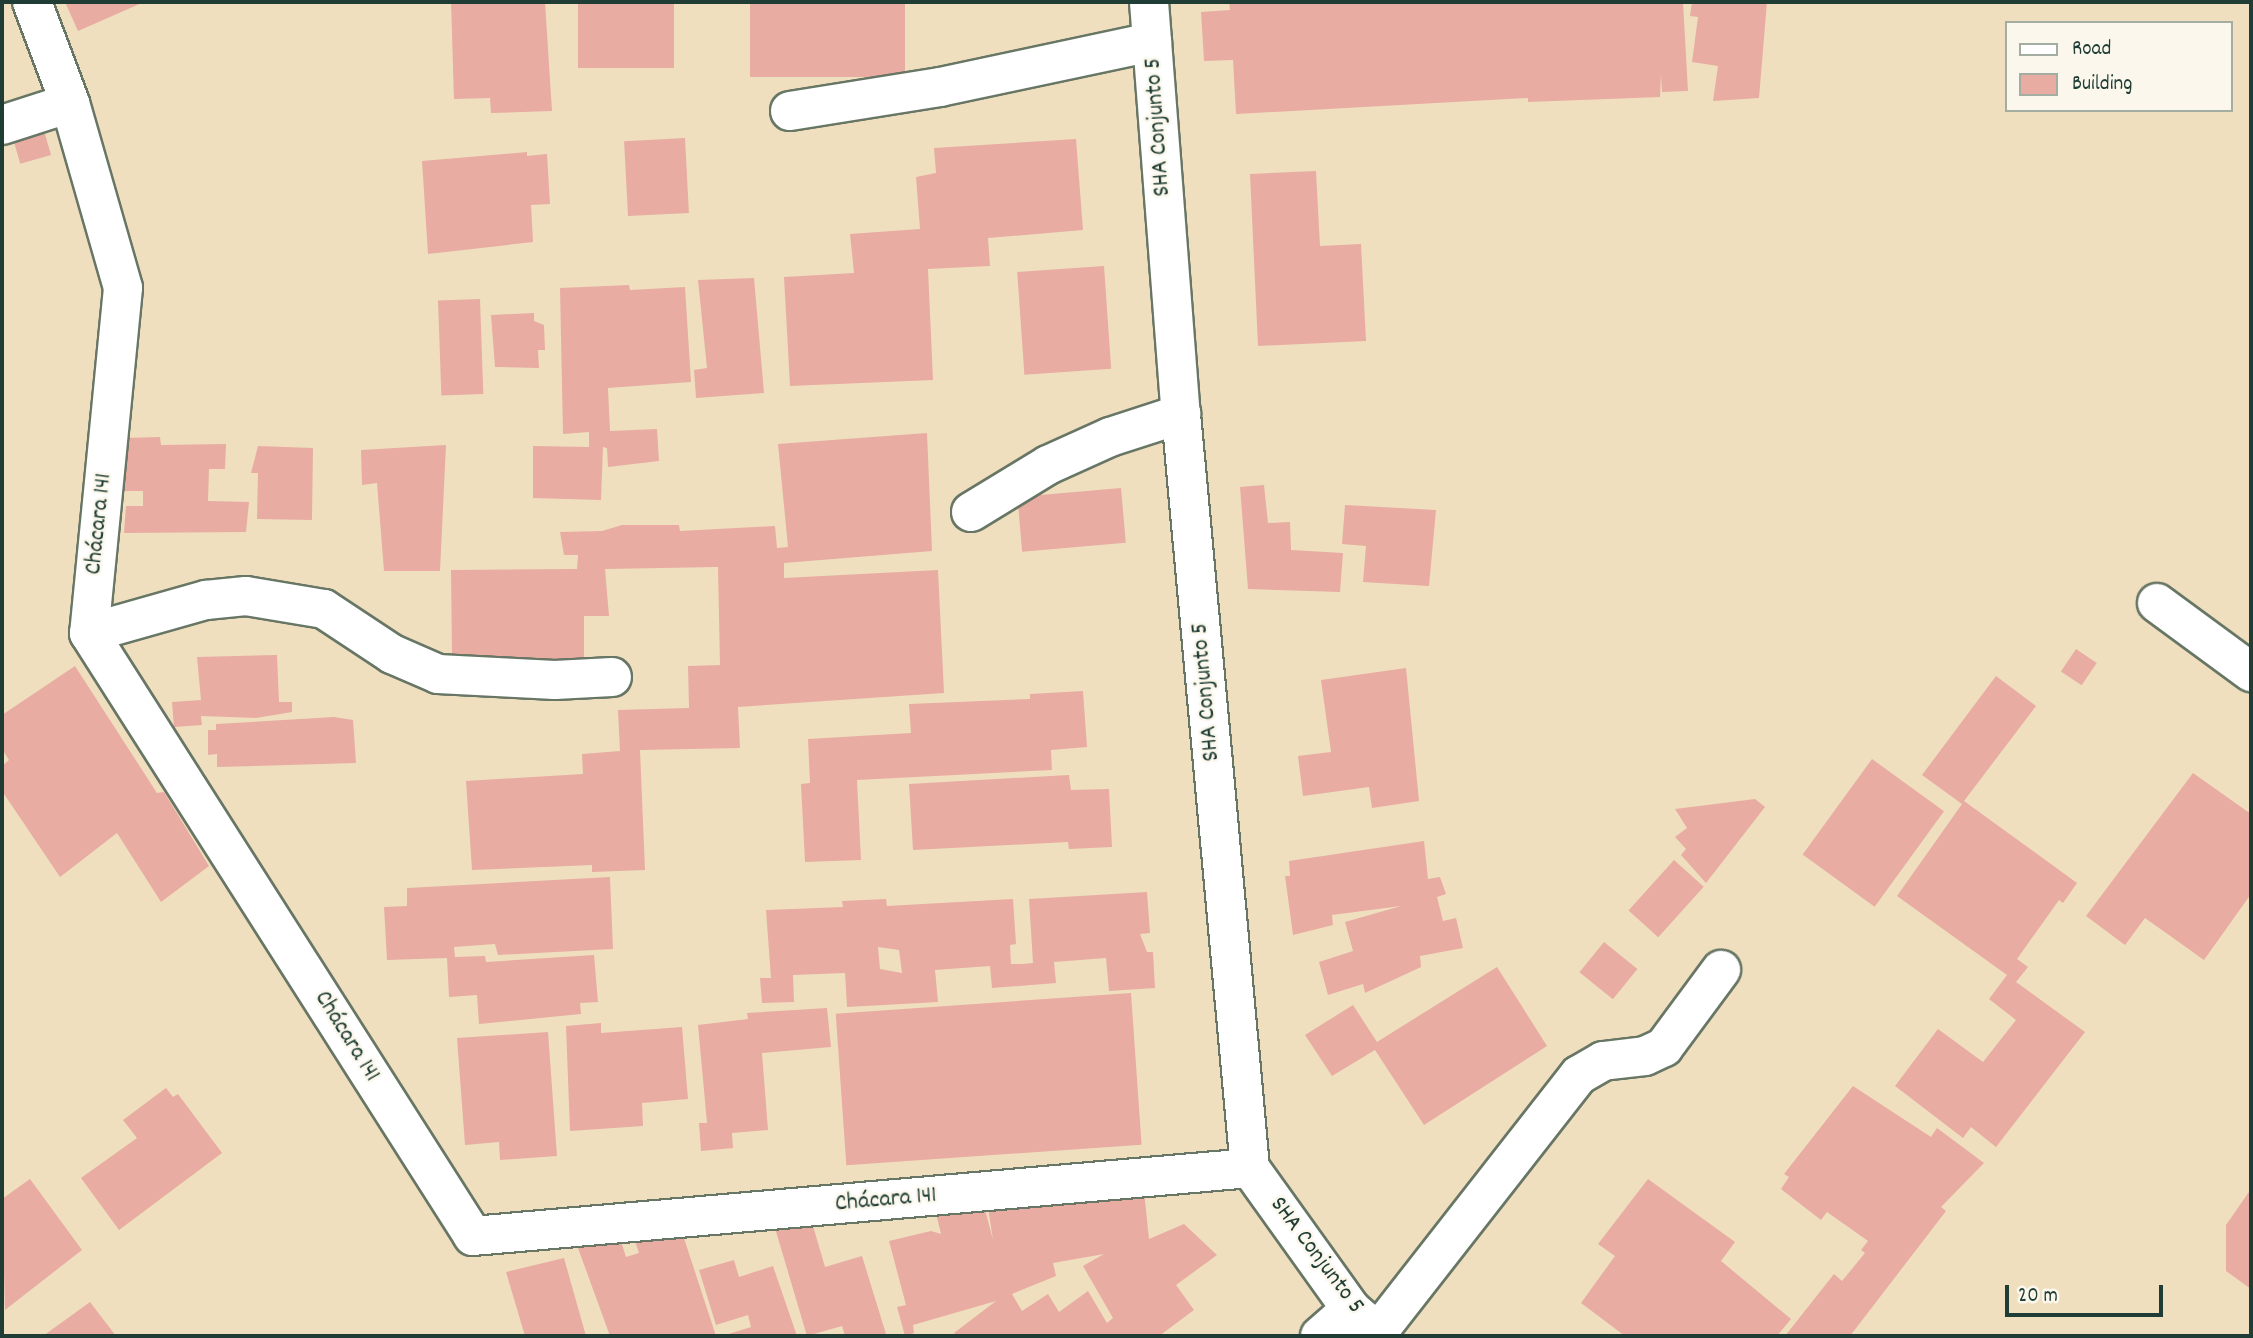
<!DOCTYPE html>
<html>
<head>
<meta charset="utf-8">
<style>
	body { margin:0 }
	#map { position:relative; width:2253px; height:1338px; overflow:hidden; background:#efdfbf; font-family:Dekko,sans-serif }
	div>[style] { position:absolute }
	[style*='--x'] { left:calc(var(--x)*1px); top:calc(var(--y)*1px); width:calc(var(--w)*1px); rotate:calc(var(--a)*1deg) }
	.building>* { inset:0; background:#e8aca2; transform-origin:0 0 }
	.roads { filter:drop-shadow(2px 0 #687665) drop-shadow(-2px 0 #687665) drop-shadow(0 2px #687665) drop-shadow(0 -2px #687665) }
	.minor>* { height:38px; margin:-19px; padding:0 19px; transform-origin:19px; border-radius:19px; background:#fff }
	.tertiary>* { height:38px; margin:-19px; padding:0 19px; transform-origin:19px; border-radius:19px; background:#fff }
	span { translate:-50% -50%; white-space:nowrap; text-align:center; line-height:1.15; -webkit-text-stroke:5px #fbf7ec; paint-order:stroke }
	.street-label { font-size:24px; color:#1f3d34 }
	.frame { position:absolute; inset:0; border:4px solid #1f3d34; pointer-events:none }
	.legend { position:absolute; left:2005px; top:21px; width:228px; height:91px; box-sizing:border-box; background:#fbf7ec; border:2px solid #a3ada2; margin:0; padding:9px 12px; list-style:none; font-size:21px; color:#1f3d34 }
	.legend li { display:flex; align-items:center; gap:14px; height:35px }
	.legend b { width:35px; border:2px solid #a3ada2 }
	.scale { position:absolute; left:2005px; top:1285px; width:158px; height:32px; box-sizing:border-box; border:4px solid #1f3d34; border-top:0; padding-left:9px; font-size:21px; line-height:24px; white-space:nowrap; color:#1f3d34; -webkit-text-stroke:5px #fbf7ec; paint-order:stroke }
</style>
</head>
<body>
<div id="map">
	<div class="building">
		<i style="clip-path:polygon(65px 2px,144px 2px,78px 31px)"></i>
		<i style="clip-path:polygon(451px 2px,545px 2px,552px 111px,491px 113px,490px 98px,454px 99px)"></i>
		<i style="left:578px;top:2px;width:96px;height:66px"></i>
		<i style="left:750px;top:2px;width:155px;height:75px"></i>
		<i style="clip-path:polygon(1229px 2px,1683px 2px,1688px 91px,1662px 92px,1661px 74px,1660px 97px,1528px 102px,1528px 98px,1236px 114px,1233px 60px,1204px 61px,1201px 12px,1230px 10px)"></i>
		<i style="clip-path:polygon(1692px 2px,1767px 2px,1759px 98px,1713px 101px,1718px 66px,1692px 62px,1698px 17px,1690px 16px)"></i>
		<i style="left:43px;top:127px;width:29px;height:32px;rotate:74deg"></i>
		<i style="left:685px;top:138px;width:75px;height:61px;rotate:87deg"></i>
		<i style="clip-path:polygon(1076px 139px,1083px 230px,988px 238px,990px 266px,928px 269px,933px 380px,790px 386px,784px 277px,854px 273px,850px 234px,920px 229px,916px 177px,936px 173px,934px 148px)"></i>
		<i style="clip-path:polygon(527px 152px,527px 156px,547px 154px,550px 204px,531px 205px,533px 242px,428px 254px,422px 161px)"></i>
		<i style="clip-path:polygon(1316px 171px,1320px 246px,1361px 244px,1366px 341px,1258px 346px,1250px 174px)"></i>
		<i style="left:1104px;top:266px;width:103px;height:87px;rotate:86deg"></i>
		<i style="clip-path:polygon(754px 278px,764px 393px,696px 398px,694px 370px,707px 368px,698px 280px)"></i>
		<i style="clip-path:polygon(629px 285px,630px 290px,685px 287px,691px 382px,608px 388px,610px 431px,657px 429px,659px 461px,608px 467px,607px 448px,603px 447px,601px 500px,533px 498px,533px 446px,589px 447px,589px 432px,563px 434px,560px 288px)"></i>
		<i style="left:480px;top:299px;width:95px;height:42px;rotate:88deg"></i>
		<i style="clip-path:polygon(534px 313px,534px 321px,544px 325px,545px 350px,538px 350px,539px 368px,495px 367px,491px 315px)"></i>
		<i style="clip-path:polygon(927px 433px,932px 551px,784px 563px,784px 578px,938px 570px,944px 693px,738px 707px,740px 748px,640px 750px,645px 870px,592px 872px,592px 865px,472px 870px,466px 781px,583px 774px,582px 754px,620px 751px,618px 710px,689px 708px,688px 666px,720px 665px,718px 567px,605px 569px,609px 616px,584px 616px,584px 663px,452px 661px,451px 570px,577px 569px,578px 555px,564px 555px,560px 532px,602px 531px,622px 525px,679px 525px,680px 531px,775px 526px,777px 548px,788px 547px,778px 444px)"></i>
		<i style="clip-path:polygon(160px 437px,161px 445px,226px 444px,225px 469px,209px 469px,208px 501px,249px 502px,246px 532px,124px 533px,126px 506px,143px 506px,143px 491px,122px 491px,124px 438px)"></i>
		<i style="clip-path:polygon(446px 445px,440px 571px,384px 571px,377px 483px,362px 485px,361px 450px)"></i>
		<i style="clip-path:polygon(258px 446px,313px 448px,312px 520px,257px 519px,258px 473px,251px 473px)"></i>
		<i style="clip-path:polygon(1264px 485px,1268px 523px,1290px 522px,1291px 550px,1343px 553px,1340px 592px,1248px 589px,1240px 487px)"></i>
		<i style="left:1121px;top:488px;width:55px;height:104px;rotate:85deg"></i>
		<i style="clip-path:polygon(1345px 505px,1436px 510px,1429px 586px,1363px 582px,1366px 546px,1342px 544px)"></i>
		<i style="left:2076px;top:649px;width:25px;height:27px;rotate:34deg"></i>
		<i style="clip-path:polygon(277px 655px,279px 702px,292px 702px,292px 712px,256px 718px,201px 716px,202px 725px,174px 727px,172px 702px,201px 700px,197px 657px)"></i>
		<i style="clip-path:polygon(75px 666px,157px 793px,164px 792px,209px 866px,161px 902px,117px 833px,60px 877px,2px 791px,2px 766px,9px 760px,2px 749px,2px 715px)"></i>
		<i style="clip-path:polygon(1406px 668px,1419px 801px,1372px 808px,1369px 787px,1303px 796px,1298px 756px,1331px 752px,1321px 680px)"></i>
		<i style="clip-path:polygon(1996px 676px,2036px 706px,1964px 801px,2077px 883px,2063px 903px,2059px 900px,2017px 959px,2028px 967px,2016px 982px,2085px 1032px,1996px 1147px,1971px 1127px,1963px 1138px,1895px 1086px,1938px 1029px,1983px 1062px,2016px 1020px,1989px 999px,2007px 975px,1897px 896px,1962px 804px,1922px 775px)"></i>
		<i style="clip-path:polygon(1083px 691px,1087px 747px,1051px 750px,1052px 770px,857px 780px,861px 860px,805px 862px,801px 784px,810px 783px,808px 739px,911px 733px,909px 704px,1030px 699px,1030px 694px)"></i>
		<i style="clip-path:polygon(334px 717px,353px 720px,356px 763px,217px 767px,217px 754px,208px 755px,208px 730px,216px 730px,216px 724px)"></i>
		<i style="left:1872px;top:759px;width:89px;height:118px;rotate:36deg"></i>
		<i style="clip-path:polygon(2193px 773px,2251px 814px,2251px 894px,2204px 960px,2145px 918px,2125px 945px,2086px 916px)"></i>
		<i style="clip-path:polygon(1069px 775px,1071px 790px,1109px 789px,1112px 847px,1069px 849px,1068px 842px,913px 850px,909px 784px)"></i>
		<i style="clip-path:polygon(1755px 799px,1765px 807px,1706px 883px,1681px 855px,1686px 849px,1675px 837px,1687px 828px,1675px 809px)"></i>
		<i style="clip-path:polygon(1424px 841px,1428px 879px,1440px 877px,1446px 894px,1437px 897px,1443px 921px,1456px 918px,1463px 948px,1420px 956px,1421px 967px,1365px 993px,1363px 984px,1328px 995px,1319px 962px,1353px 951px,1345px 922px,1401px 906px,1332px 915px,1333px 925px,1293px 935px,1285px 876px,1290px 876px,1289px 861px)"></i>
		<i style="left:1674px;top:860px;width:40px;height:68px;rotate:42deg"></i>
		<i style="clip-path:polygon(610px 877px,613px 949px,498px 955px,495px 944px,454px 947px,455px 957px,485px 956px,486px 962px,594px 955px,598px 1002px,580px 1003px,581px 1014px,479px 1024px,477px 995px,449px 997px,447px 958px,387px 960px,384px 907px,407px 906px,407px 888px)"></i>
		<i style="clip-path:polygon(evenodd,1147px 892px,1150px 933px,1140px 934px,1147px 952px,1153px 952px,1155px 988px,1109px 991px,1106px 958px,1054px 962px,1056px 983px,992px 988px,990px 966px,935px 970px,938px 1002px,847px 1007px,845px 973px,793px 975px,794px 1002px,762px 1003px,760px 978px,771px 978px,766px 910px,843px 907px,842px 901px,886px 899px,887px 906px,1013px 899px,1016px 944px,1010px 945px,1011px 964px,1022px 964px,1033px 963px,1029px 899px,1147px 892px,878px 947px,899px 950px,902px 973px,880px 969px,878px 947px)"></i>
		<i style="left:1604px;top:942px;width:43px;height:39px;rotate:39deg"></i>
		<i style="clip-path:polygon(1497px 967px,1547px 1046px,1424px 1125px,1375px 1050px,1332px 1076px,1305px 1035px,1353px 1005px,1377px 1042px)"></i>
		<i style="left:1131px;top:993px;width:152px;height:296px;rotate:86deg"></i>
		<i style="clip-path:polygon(827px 1008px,831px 1047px,762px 1053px,768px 1130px,732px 1133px,733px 1148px,701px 1151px,699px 1123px,707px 1123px,698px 1025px,748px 1019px,747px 1013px)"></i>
		<i style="clip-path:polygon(601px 1023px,601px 1033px,682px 1027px,688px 1099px,642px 1103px,643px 1126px,570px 1131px,566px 1026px)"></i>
		<i style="clip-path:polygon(548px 1032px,557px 1156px,500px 1160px,499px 1142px,465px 1145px,457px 1038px)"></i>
		<i style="clip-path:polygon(1853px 1086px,1931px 1137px,1937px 1128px,1984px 1163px,1941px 1207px,1946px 1211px,1850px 1336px,1785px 1336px,1834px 1274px,1842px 1281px,1865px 1253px,1861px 1250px,1868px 1241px,1827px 1212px,1821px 1220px,1781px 1189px,1789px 1177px,1784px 1174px)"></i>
		<i style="clip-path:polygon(166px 1088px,173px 1097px,178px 1094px,222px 1153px,119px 1230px,81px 1178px,137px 1138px,123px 1120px)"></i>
		<i style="clip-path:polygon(30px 1179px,82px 1250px,5px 1310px,2px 1199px)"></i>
		<i style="clip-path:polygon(1648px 1179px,1735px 1242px,1721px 1261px,1791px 1319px,1777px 1336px,1625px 1336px,1581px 1303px,1615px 1256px,1598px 1244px)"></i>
		<i style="clip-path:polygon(2251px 1189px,2251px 1289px,2226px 1271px,2226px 1225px)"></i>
		<i style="clip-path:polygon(evenodd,1144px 1191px,1149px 1239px,1184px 1224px,1217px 1255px,1176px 1285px,1194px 1310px,1159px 1336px,957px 1336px,954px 1333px,996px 1301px,913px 1325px,914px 1333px,905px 1336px,897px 1307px,906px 1305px,889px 1241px,931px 1231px,941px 1234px,934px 1205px,982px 1198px,993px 1240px,987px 1201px,1144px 1191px,1104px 1254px,1083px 1266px,1113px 1318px,1107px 1323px,1088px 1291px,1059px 1312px,1048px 1294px,1022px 1311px,1012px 1294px,1056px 1276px,1053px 1263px,1104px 1254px)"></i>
		<i style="clip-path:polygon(811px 1219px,825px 1267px,862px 1256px,886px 1334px,845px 1336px,842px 1326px,807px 1336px,775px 1228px)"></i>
		<i style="clip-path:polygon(680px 1226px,716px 1336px,610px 1336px,578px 1248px,619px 1235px,626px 1257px,639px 1253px,635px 1241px)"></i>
		<i style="clip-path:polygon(564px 1258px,586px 1336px,525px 1336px,506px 1272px)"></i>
		<i style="clip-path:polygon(734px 1260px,739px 1277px,773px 1266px,797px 1336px,722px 1336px,751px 1327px,748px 1315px,716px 1325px,699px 1270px)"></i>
		<i style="clip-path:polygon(90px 1302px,116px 1336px,43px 1336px)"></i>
	</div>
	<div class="roads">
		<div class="minor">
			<i style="--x:32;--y:2;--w:108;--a:69.4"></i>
			<i style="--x:70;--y:103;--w:192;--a:74"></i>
			<i style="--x:123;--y:288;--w:347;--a:95.6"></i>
			<i style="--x:89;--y:633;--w:715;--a:57.51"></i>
			<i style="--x:473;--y:1236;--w:780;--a:-5"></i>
			<i style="--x:790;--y:111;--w:152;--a:-9.1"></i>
			<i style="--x:940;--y:87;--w:217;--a:-12"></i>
			<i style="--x:2;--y:125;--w:71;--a:-17.9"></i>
			<i style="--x:971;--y:512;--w:90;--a:-31.4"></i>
			<i style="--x:1048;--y:465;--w:68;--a:-24.3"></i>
			<i style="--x:1110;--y:437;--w:75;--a:-17.9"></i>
			<i style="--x:2157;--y:603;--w:117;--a:36.3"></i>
			<i style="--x:89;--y:633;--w:122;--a:-15.8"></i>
			<i style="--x:206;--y:600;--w:40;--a:-5.7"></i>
			<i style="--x:246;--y:596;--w:79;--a:9.5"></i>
			<i style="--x:324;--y:609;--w:82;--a:33.5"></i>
			<i style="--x:392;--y:654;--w:50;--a:23.5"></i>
			<i style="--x:438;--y:674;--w:117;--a:2.9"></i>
			<i style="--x:555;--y:680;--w:57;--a:-3"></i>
			<i style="--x:1378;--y:1332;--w:326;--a:-52"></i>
			<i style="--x:1579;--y:1075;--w:28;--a:-30"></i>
			<i style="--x:1603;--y:1061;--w:42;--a:-6.8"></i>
			<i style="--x:1645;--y:1056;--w:21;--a:-25"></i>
			<i style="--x:1664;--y:1047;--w:96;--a:-53.5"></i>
			<i style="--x:1320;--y:1336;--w:41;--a:-41.1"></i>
		</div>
		<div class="tertiary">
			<i style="--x:1149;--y:2;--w:413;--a:85.6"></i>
			<i style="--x:1181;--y:414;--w:757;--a:84.77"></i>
			<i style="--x:1250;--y:1168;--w:173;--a:54.4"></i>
			<i style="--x:1351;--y:1309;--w:41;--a:41.1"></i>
		</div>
	</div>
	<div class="street-label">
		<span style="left:1159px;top:127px;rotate:-94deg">SHA Conjunto 5</span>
		<span style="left:100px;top:524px;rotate:-84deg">Chácara 141</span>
		<span style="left:1207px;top:692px;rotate:-95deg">SHA Conjunto 5</span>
		<span style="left:346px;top:1037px;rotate:58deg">Chácara 141</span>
		<span style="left:886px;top:1201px;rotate:-5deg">Chácara 141</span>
		<span style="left:1316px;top:1256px;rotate:53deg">SHA Conjunto 5</span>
	</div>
	<div class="frame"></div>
	<ul class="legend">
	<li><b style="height:9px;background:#fff"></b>Road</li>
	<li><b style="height:19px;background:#e8aca2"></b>Building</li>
	</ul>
	<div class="scale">20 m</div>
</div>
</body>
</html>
